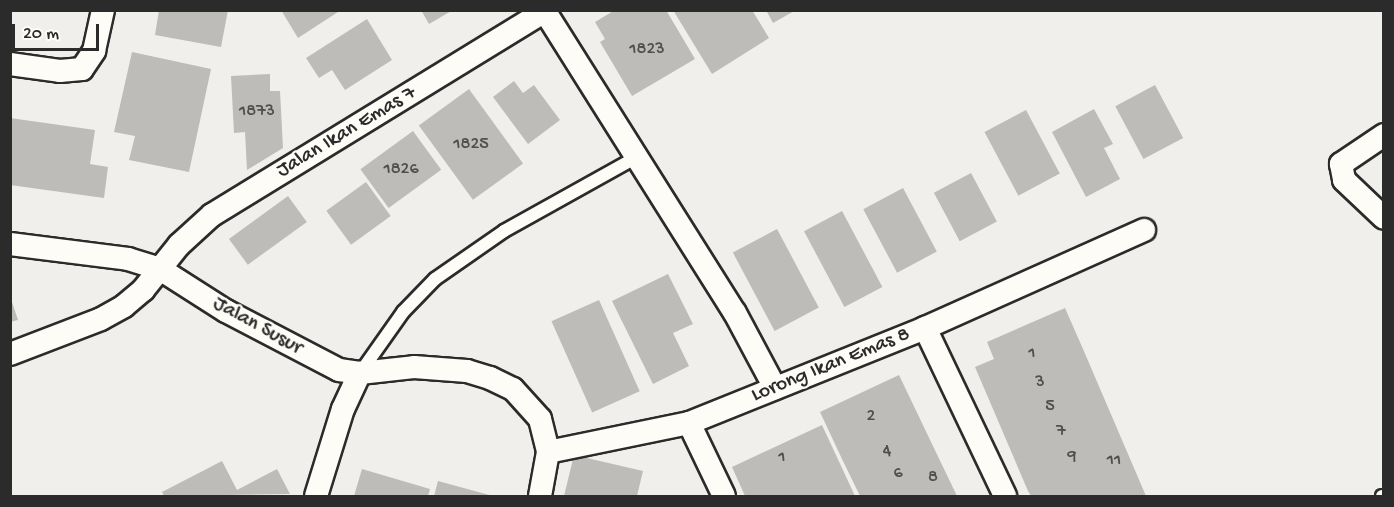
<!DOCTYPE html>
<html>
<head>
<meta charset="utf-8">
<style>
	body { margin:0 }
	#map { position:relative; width:1394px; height:507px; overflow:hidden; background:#f0efeb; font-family:"Gochi Hand",sans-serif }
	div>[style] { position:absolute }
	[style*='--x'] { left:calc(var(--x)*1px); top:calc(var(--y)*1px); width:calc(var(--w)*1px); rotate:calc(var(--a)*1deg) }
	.building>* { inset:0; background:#bdbcb8; transform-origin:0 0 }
	.roads { filter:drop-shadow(2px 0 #2b2b2b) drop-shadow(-2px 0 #2b2b2b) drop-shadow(0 2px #2b2b2b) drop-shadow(0 -2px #2b2b2b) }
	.lane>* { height:12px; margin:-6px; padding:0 6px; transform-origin:6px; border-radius:6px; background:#fdfcf7 }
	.street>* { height:22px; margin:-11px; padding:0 11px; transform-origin:11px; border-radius:11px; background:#fdfcf7 }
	span { translate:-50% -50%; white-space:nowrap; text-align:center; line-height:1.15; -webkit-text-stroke:4.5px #fdfcf7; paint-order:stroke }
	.number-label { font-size:18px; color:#504f4e }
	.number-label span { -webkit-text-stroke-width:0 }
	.street-label { font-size:21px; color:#2b2b2b }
	.frame { position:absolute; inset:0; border:12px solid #2b2b2b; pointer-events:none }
	.scale { position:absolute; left:12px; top:24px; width:87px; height:27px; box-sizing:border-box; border:3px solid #2b2b2b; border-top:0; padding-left:8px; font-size:18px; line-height:21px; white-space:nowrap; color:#2b2b2b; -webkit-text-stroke:4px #fdfcf7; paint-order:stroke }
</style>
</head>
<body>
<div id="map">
	<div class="building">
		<i style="clip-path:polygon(159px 10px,228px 10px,221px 47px,155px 35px)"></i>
		<i style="clip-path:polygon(281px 10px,341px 10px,298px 38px)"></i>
		<i style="clip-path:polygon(421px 10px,453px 10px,429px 24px)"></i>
		<i style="clip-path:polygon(615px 10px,666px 10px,695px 59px,632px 96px,600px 42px,605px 39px,595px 22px)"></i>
		<i style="clip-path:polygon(673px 10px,752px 10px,769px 38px,712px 74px)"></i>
		<i style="clip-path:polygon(766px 10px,796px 10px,773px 23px)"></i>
		<i style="clip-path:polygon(367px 19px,392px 60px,345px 90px,332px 70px,319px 78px,306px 58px)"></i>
		<i style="clip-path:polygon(132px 52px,211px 69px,189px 172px,129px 160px,135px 136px,114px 132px)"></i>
		<i style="clip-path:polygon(270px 74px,270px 91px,280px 91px,283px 148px,247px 170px,245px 132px,234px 133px,231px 76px)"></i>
		<i style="clip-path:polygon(514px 81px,523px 93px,534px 85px,560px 120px,528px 144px,493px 97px)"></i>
		<i style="left:1155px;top:85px;width:60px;height:45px;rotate:62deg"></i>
		<i style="left:469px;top:89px;width:92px;height:62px;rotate:54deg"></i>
		<i style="clip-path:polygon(1094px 109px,1113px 144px,1104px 148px,1120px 179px,1086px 197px,1052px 132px)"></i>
		<i style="left:1026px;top:110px;width:72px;height:47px;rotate:62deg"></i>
		<i style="clip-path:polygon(10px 118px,95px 130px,90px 164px,108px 167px,104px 198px,10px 185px)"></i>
		<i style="left:413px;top:131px;width:48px;height:65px;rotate:54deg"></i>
		<i style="left:971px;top:173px;width:55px;height:42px;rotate:62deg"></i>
		<i style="left:366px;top:182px;width:42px;height:49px;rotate:54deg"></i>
		<i style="left:903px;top:188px;width:72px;height:45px;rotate:62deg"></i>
		<i style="left:288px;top:196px;width:32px;height:73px;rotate:54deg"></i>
		<i style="left:842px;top:211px;width:86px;height:43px;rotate:62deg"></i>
		<i style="left:777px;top:229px;width:89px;height:50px;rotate:62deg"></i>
		<i style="clip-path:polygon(668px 274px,693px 324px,673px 333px,689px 366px,653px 384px,612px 301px)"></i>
		<i style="clip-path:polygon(10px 296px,18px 320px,10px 322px)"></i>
		<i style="left:599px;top:300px;width:100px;height:52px;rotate:66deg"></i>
		<i style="clip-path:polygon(1065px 308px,1083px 349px,1146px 496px,1031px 496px,1028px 491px,975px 367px,994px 359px,987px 342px)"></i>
		<i style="clip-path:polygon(899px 375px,932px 444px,957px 496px,860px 496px,842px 459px,820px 412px)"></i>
		<i style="clip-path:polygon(822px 425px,855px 496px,745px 496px,732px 467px)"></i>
		<i style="clip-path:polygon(574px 455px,643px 471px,637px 496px,564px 496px)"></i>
		<i style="clip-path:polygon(222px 461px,237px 490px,277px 469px,290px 494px,164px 496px,162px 492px)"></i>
		<i style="clip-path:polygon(362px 469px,430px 489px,428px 496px,354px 496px)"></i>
		<i style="clip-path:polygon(438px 481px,493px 496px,434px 496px)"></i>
	</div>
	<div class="roads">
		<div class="lane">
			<i style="--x:360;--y:373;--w:75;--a:-54.8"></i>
			<i style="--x:403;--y:312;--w:46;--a:-45.9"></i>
			<i style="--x:435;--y:279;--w:84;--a:-34.8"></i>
			<i style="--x:504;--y:231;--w:152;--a:-29.1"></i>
			<i style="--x:1382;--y:496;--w:2;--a:0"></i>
		</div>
		<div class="street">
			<i style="--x:544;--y:10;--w:358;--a:57.8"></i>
			<i style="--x:735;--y:313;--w:85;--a:61.9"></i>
			<i style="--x:10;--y:64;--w:50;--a:8"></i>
			<i style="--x:60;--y:71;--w:22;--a:-5"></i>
			<i style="--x:82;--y:69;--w:22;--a:-56"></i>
			<i style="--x:94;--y:51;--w:42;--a:-77.6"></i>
			<i style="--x:1384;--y:135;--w:52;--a:146"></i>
			<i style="--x:1341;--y:164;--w:16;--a:79"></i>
			<i style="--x:1344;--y:180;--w:55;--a:43.5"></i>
			<i style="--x:10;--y:244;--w:119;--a:7.2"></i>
			<i style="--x:128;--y:259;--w:34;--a:17"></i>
			<i style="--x:160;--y:269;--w:78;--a:32.5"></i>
			<i style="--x:226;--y:311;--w:127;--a:27.6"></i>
			<i style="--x:339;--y:370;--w:21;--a:8"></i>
			<i style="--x:360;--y:373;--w:54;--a:-6.3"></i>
			<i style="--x:414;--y:367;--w:53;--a:4.3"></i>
			<i style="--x:467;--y:371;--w:24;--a:17"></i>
			<i style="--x:490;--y:378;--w:25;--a:26"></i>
			<i style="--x:513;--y:389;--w:40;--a:48"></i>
			<i style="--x:540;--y:419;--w:34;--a:76"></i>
			<i style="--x:548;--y:452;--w:45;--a:100.3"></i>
			<i style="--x:925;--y:328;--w:186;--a:64.5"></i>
			<i style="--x:10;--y:354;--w:97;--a:-21"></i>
			<i style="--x:101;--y:319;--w:26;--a:-29"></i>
			<i style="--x:124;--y:306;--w:25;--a:-40"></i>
			<i style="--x:143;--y:290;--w:58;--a:-51.3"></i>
			<i style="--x:179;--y:245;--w:45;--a:-42.3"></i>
			<i style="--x:212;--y:215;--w:393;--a:-31.5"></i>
			<i style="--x:689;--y:423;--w:81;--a:64.4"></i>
			<i style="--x:548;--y:452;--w:144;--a:-11.6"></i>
			<i style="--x:689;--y:423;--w:254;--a:-21.9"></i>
			<i style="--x:925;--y:328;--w:240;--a:-24.1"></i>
			<i style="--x:316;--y:496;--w:91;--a:-72.8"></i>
			<i style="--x:343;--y:409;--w:40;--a:-65"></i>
		</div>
	</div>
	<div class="number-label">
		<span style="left:647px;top:50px">1823</span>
		<span style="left:257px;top:112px">1873</span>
		<span style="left:471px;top:145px">1825</span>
		<span style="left:401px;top:170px">1826</span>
		<span style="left:1032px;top:354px">1</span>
		<span style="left:1040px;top:383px">3</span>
		<span style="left:1050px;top:407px">5</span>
		<span style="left:871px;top:417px">2</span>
		<span style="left:1061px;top:432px">7</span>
		<span style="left:887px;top:452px">4</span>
		<span style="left:1072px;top:457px">9</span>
		<span style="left:782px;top:458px">1</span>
		<span style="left:1114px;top:461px">11</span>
		<span style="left:898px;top:474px">6</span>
		<span style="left:933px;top:478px">8</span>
	</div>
	<div class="street-label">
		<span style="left:347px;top:133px;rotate:-31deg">Jalan Ikan Emas 7</span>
		<span style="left:257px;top:327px;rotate:29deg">Jalan Susur</span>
		<span style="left:831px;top:366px;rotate:-22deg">Lorong Ikan Emas 8</span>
	</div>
	<div class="frame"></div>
	<div class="scale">20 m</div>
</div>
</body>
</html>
